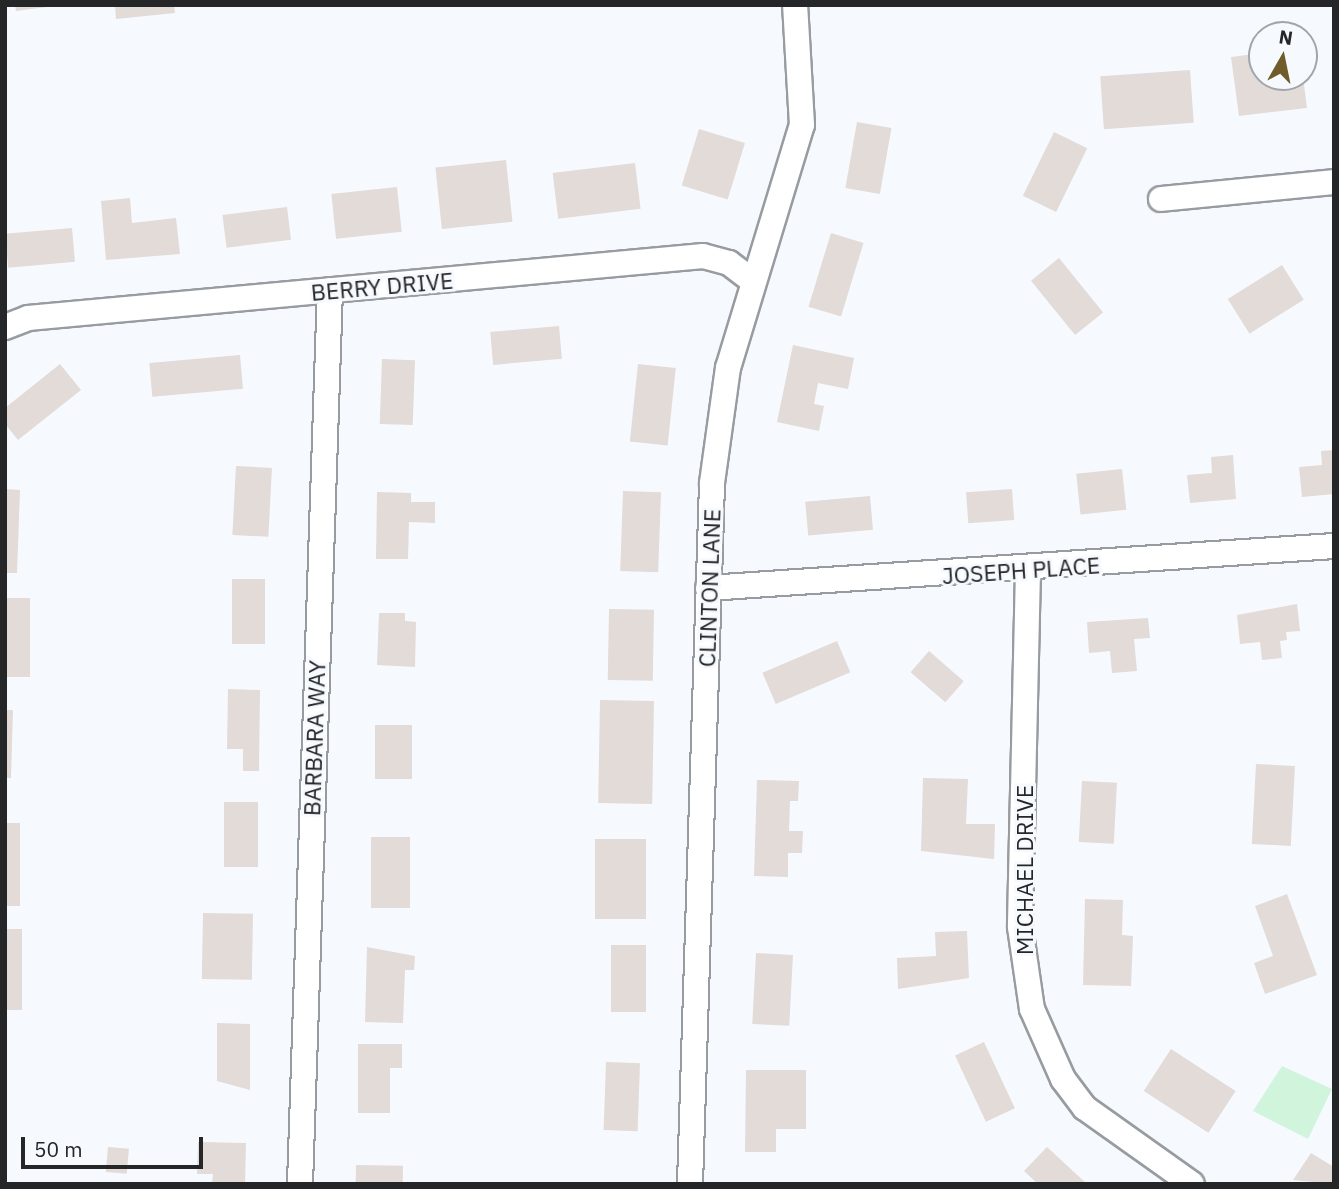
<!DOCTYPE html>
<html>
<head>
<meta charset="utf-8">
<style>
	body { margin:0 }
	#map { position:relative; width:1339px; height:1189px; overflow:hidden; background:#f6fafe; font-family:"IBM Plex Sans",sans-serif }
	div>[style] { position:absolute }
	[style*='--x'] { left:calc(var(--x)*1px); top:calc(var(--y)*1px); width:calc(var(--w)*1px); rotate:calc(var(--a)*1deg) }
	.green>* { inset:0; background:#d1f5dc }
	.building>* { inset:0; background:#e2dbd7; transform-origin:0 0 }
	.roads { filter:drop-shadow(2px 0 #979ca1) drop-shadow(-2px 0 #979ca1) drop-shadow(0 2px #979ca1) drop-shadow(0 -2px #979ca1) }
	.minor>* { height:24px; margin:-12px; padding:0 12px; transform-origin:12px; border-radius:12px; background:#fff }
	span { translate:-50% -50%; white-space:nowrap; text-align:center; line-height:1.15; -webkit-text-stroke:6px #f6fafe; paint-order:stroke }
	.street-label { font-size:23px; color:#242628 }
	.frame { position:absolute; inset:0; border:7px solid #242628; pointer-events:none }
	.north { position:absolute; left:1248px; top:21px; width:70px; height:70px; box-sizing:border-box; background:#f6fafe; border:2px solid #a2a5a8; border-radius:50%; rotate:9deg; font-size:19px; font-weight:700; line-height:28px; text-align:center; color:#242628 }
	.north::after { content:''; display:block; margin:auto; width:24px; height:32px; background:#6f5c2a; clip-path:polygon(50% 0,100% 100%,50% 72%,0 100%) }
	.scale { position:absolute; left:21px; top:1137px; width:182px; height:32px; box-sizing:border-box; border:4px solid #242628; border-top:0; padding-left:9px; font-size:21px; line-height:24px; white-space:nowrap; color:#242628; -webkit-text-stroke:5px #f6fafe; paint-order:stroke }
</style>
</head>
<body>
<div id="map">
	<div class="green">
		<i style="clip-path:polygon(1282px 1066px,1332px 1089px,1308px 1139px,1253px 1111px)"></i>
	</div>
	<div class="building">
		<i style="clip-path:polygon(15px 5px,47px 5px,47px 7px,16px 11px)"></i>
		<i style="clip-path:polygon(115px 5px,174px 5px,175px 13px,116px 19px)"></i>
		<i style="clip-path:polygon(1262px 53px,1262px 77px,1303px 77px,1307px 108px,1239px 116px,1231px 57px)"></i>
		<i style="left:1190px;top:70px;width:53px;height:90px;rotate:86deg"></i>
		<i style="left:857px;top:122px;width:35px;height:67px;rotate:10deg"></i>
		<i style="left:699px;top:129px;width:48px;height:59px;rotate:17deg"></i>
		<i style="left:1054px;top:132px;width:37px;height:71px;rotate:26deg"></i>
		<i style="left:506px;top:160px;width:62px;height:71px;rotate:84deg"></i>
		<i style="left:635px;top:163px;width:46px;height:83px;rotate:83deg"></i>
		<i style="left:397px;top:187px;width:45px;height:66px;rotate:84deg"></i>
		<i style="clip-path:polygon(130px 198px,132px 223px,176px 218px,180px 254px,106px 260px,101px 201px)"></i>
		<i style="left:287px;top:207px;width:33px;height:65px;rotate:83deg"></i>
		<i style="left:72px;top:228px;width:34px;height:67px;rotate:85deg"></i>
		<i style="left:831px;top:233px;width:34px;height:77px;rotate:17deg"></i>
		<i style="left:1059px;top:258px;width:70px;height:36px;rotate:51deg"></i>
		<i style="left:1282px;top:265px;width:41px;height:64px;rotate:58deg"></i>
		<i style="left:559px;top:326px;width:33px;height:69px;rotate:85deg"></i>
		<i style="clip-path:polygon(793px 345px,854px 358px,848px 389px,818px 383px,814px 404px,824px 406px,819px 431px,777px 422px)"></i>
		<i style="left:240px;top:355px;width:34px;height:91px;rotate:85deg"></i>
		<i style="left:382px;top:359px;width:33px;height:65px;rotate:2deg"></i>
		<i style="clip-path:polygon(60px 364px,81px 390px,18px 440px,5px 424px,5px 408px)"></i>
		<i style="left:638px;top:364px;width:38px;height:78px;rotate:6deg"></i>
		<i style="clip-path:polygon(1334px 450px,1334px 494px,1302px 497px,1299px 467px,1322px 465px,1321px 451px)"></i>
		<i style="clip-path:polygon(1233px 455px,1236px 499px,1190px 503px,1187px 475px,1212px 473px,1211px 457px)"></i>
		<i style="left:236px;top:466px;width:36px;height:69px;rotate:3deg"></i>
		<i style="left:1122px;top:469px;width:41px;height:46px;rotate:84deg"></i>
		<i style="clip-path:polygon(5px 489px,20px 490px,17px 573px,5px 573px)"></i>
		<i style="left:1012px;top:489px;width:31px;height:46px;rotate:86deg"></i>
		<i style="left:623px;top:491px;width:38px;height:80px;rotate:2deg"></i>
		<i style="clip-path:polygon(377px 492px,411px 493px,411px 502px,435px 502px,435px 523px,409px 522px,408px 559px,376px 559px)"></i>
		<i style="left:870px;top:496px;width:34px;height:65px;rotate:85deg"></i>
		<i style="left:232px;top:579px;width:33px;height:65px"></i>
		<i style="left:5px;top:598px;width:25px;height:79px"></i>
		<i style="clip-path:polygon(1297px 604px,1300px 631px,1286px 632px,1287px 640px,1280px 641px,1282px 658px,1262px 660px,1260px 642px,1240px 644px,1237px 615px)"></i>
		<i style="left:609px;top:609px;width:45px;height:71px;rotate:1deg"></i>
		<i style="clip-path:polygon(379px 613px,405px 613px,405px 621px,416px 622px,415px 667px,377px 665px)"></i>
		<i style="clip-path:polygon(1148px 618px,1150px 638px,1134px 639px,1137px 671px,1112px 673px,1110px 651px,1089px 653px,1087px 622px)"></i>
		<i style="left:837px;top:641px;width:34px;height:81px;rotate:67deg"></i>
		<i style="left:929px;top:651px;width:46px;height:28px;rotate:41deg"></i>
		<i style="clip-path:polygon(228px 689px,260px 690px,259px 771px,243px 771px,243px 749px,227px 749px)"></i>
		<i style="left:600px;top:700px;width:54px;height:103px;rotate:1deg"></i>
		<i style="clip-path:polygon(5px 710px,13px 710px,11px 778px,5px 778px)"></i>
		<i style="left:375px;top:725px;width:37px;height:54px"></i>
		<i style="left:1256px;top:764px;width:39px;height:80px;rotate:3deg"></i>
		<i style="clip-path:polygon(923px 778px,968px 779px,966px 824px,995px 824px,994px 859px,921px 851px)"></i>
		<i style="clip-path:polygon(757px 780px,799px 781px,798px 801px,790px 801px,789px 831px,803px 831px,802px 853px,788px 853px,788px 877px,754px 876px)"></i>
		<i style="left:1082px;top:781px;width:35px;height:61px;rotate:3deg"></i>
		<i style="left:224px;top:802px;width:34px;height:65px"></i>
		<i style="left:5px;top:823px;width:15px;height:83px"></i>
		<i style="left:371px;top:837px;width:39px;height:71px"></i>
		<i style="left:595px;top:839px;width:51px;height:80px"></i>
		<i style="clip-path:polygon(1287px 894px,1317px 975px,1265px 994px,1254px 963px,1273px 956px,1255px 906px)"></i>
		<i style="clip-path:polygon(1085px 899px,1123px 900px,1122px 935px,1133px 936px,1131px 986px,1083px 985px)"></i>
		<i style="left:203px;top:913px;width:50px;height:66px;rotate:1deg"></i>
		<i style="left:5px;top:929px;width:17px;height:81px"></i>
		<i style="clip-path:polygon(967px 931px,969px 978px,898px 989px,897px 958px,936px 956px,935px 932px)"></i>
		<i style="left:611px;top:945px;width:35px;height:67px"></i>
		<i style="clip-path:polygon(367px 947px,415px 956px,414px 970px,405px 970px,403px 1023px,365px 1022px)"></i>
		<i style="left:756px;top:953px;width:37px;height:71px;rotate:3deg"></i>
		<i style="clip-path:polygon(217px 1023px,250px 1024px,250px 1090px,217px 1081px)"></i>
		<i style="left:984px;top:1042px;width:73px;height:32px;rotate:65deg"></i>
		<i style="clip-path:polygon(358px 1044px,402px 1044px,402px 1068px,390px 1068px,390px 1113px,358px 1113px)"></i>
		<i style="left:1171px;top:1049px;width:77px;height:50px;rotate:33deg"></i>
		<i style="left:606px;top:1062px;width:34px;height:68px;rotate:2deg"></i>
		<i style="clip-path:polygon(746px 1070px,806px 1070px,806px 1129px,776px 1129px,776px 1152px,745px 1152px)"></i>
		<i style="clip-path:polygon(198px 1142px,246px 1143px,245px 1184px,212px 1184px,213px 1174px,197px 1174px)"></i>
		<i style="left:108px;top:1147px;width:21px;height:25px;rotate:5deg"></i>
		<i style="clip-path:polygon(1047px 1147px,1087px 1184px,1038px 1184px,1024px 1171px)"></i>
		<i style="clip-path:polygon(1311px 1153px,1334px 1167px,1334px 1184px,1293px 1180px)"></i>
		<i style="left:356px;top:1165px;width:47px;height:19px;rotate:1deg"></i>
	</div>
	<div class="roads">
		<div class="minor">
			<i style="--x:1161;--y:199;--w:174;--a:-5.6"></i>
			<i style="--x:5;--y:327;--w:25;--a:-21"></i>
			<i style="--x:28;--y:318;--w:678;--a:-5.25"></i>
			<i style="--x:703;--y:256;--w:27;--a:15"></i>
			<i style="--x:729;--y:263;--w:30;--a:37"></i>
			<i style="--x:1028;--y:570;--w:357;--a:91.3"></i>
			<i style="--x:1020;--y:927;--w:83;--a:81.7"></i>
			<i style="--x:1032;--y:1009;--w:77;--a:66.1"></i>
			<i style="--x:1063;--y:1079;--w:36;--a:53"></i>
			<i style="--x:1085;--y:1108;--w:131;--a:35.4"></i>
			<i style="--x:708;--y:588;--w:627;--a:-3.84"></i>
			<i style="--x:300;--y:1184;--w:894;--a:-88.08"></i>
			<i style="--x:690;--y:1184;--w:701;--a:-88.2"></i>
			<i style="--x:712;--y:483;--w:116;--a:-82.1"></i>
			<i style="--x:728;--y:368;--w:254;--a:-73.1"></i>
			<i style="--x:802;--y:125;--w:120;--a:-93.3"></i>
		</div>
	</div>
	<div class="street-label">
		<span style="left:382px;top:286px;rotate:-5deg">BERRY DRIVE</span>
		<span style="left:1021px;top:570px;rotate:-4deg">JOSEPH PLACE</span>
		<span style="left:709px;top:588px;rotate:-88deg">CLINTON LANE</span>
		<span style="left:314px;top:738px;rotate:-88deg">BARBARA WAY</span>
		<span style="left:1024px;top:870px;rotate:-90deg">MICHAEL DRIVE</span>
	</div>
	<div class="frame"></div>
	<div class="north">N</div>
	<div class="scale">50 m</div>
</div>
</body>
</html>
